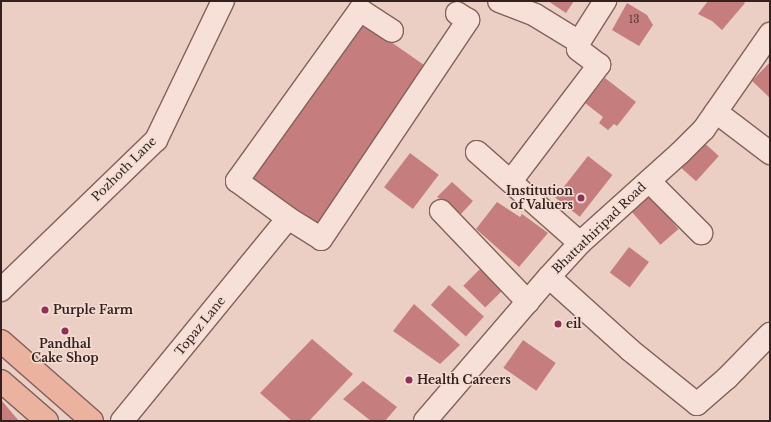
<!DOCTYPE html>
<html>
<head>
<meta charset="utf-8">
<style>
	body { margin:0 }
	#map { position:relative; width:771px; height:422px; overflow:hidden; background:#ebcfc4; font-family:"Libre Baskerville",serif }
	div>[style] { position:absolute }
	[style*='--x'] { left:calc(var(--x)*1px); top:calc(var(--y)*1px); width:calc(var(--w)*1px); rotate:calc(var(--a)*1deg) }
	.building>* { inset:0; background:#c67d7d; transform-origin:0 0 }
	.roads { filter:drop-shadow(1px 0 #84615c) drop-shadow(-1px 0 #84615c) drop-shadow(0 1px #84615c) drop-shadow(0 -1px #84615c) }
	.minor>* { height:22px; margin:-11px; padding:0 11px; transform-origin:11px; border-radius:11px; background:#f6e0d7 }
	.major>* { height:22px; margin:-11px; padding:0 11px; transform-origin:11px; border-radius:11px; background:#ebb39f }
	.dots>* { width:11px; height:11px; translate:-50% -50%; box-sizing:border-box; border:2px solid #f3ddd3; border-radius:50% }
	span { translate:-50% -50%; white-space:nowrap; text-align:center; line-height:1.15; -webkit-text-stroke:3px #f3ddd3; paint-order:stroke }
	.number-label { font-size:10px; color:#593736 }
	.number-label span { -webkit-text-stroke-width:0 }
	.street-label { font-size:12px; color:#35201f }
	.poi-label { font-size:12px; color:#35201f; font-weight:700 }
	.right { translate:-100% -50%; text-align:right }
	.left { translate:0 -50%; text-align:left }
	.frame { position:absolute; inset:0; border:2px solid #35201f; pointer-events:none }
</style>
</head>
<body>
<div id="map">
	<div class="building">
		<i style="clip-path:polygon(548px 1px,574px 1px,566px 13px)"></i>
		<i style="clip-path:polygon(708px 1px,743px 1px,745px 3px,722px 30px,712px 21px,698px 14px)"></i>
		<i style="clip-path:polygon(627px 3px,647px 15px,653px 25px,639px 46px,612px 30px)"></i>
		<i style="left:361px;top:21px;width:83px;height:191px;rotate:35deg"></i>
		<i style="clip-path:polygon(770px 62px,770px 98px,752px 81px)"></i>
		<i style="clip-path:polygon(605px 78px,636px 102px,617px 126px,614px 124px,608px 130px,599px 123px,603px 117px,585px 103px)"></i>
		<i style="left:701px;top:140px;width:24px;height:34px;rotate:42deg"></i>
		<i style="left:410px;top:153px;width:36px;height:43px;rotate:37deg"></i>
		<i style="left:588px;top:156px;width:31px;height:53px;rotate:38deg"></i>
		<i style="clip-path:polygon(452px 182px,473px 201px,461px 214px,437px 197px)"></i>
		<i style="left:649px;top:195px;width:45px;height:24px;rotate:49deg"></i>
		<i style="clip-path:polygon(497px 202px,520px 217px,522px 214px,548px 233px,519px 267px,476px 229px)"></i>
		<i style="left:629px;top:247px;width:25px;height:32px;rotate:37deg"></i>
		<i style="left:481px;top:268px;width:31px;height:25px;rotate:45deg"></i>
		<i style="left:449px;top:285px;width:47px;height:27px;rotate:42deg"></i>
		<i style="clip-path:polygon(414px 304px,460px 345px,440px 364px,393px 331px)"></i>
		<i style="clip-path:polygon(312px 339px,353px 374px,309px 421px,292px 421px,260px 393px)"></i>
		<i style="left:523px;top:340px;width:40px;height:34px;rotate:35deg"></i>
		<i style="clip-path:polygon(363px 381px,397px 407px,385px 421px,371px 421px,343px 399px)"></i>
		<i style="clip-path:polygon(2px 401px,19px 421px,1px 421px)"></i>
	</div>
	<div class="roads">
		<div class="minor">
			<i style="--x:499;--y:1;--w:39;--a:21"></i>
			<i style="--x:535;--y:15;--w:52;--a:31.5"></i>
			<i style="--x:579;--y:42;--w:49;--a:-57.6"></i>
			<i style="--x:716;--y:112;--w:68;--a:37.2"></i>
			<i style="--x:477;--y:152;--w:137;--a:41.5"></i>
			<i style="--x:511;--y:181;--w:146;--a:-52.8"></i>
			<i style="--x:599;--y:65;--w:26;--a:-143"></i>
			<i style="--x:578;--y:49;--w:7;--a:-82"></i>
			<i style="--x:649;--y:181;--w:74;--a:45"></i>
			<i style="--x:441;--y:211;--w:126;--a:46.3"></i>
			<i style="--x:288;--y:218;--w:63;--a:-144"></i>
			<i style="--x:237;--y:181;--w:211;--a:-54.3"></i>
			<i style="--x:360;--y:10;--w:38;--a:33"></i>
			<i style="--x:549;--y:277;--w:109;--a:42"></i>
			<i style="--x:630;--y:350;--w:86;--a:38.9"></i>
			<i style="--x:697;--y:404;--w:40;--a:-41"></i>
			<i style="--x:727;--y:378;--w:62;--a:-45.7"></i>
			<i style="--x:1;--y:290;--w:216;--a:-44.1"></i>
			<i style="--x:156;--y:140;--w:154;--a:-64.3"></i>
			<i style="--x:122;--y:421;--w:262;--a:-50.7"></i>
			<i style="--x:288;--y:218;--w:39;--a:32"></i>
			<i style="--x:321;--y:239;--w:264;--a:-56.1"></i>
			<i style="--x:468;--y:20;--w:13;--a:-148"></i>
			<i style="--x:425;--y:421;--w:190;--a:-49.3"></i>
			<i style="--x:549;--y:277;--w:46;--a:-47.6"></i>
			<i style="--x:580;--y:243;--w:135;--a:-42"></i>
			<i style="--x:680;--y:153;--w:34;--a:-45"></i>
			<i style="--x:704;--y:129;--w:116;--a:-55.2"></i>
		</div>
		<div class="major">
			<i style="--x:1;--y:341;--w:121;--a:41.3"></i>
			<i style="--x:1;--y:381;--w:61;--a:41"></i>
		</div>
	</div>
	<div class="dots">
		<i style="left:581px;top:198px;background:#8f3059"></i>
		<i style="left:45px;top:310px;background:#8f3059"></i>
		<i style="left:558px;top:324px;background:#8f3059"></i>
		<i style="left:65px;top:331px;background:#8f3059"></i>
		<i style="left:409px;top:380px;background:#8f3059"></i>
	</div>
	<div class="number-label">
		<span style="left:634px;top:20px">13</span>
	</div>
	<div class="street-label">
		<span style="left:124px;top:169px;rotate:-45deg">Pozhoth Lane</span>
		<span style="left:599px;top:228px;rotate:-44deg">Bhattathiripad Road</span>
		<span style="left:200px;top:326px;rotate:-51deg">Topaz Lane</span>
	</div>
	<div class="poi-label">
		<span class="right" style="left:573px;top:198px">Institution<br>of Valuers</span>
		<span class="left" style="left:53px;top:310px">Purple Farm</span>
		<span class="left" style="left:566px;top:324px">eil</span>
		<span style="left:65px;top:351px">Pandhal<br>Cake Shop</span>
		<span class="left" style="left:417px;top:380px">Health Careers</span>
	</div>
	<div class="frame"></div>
</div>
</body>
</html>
